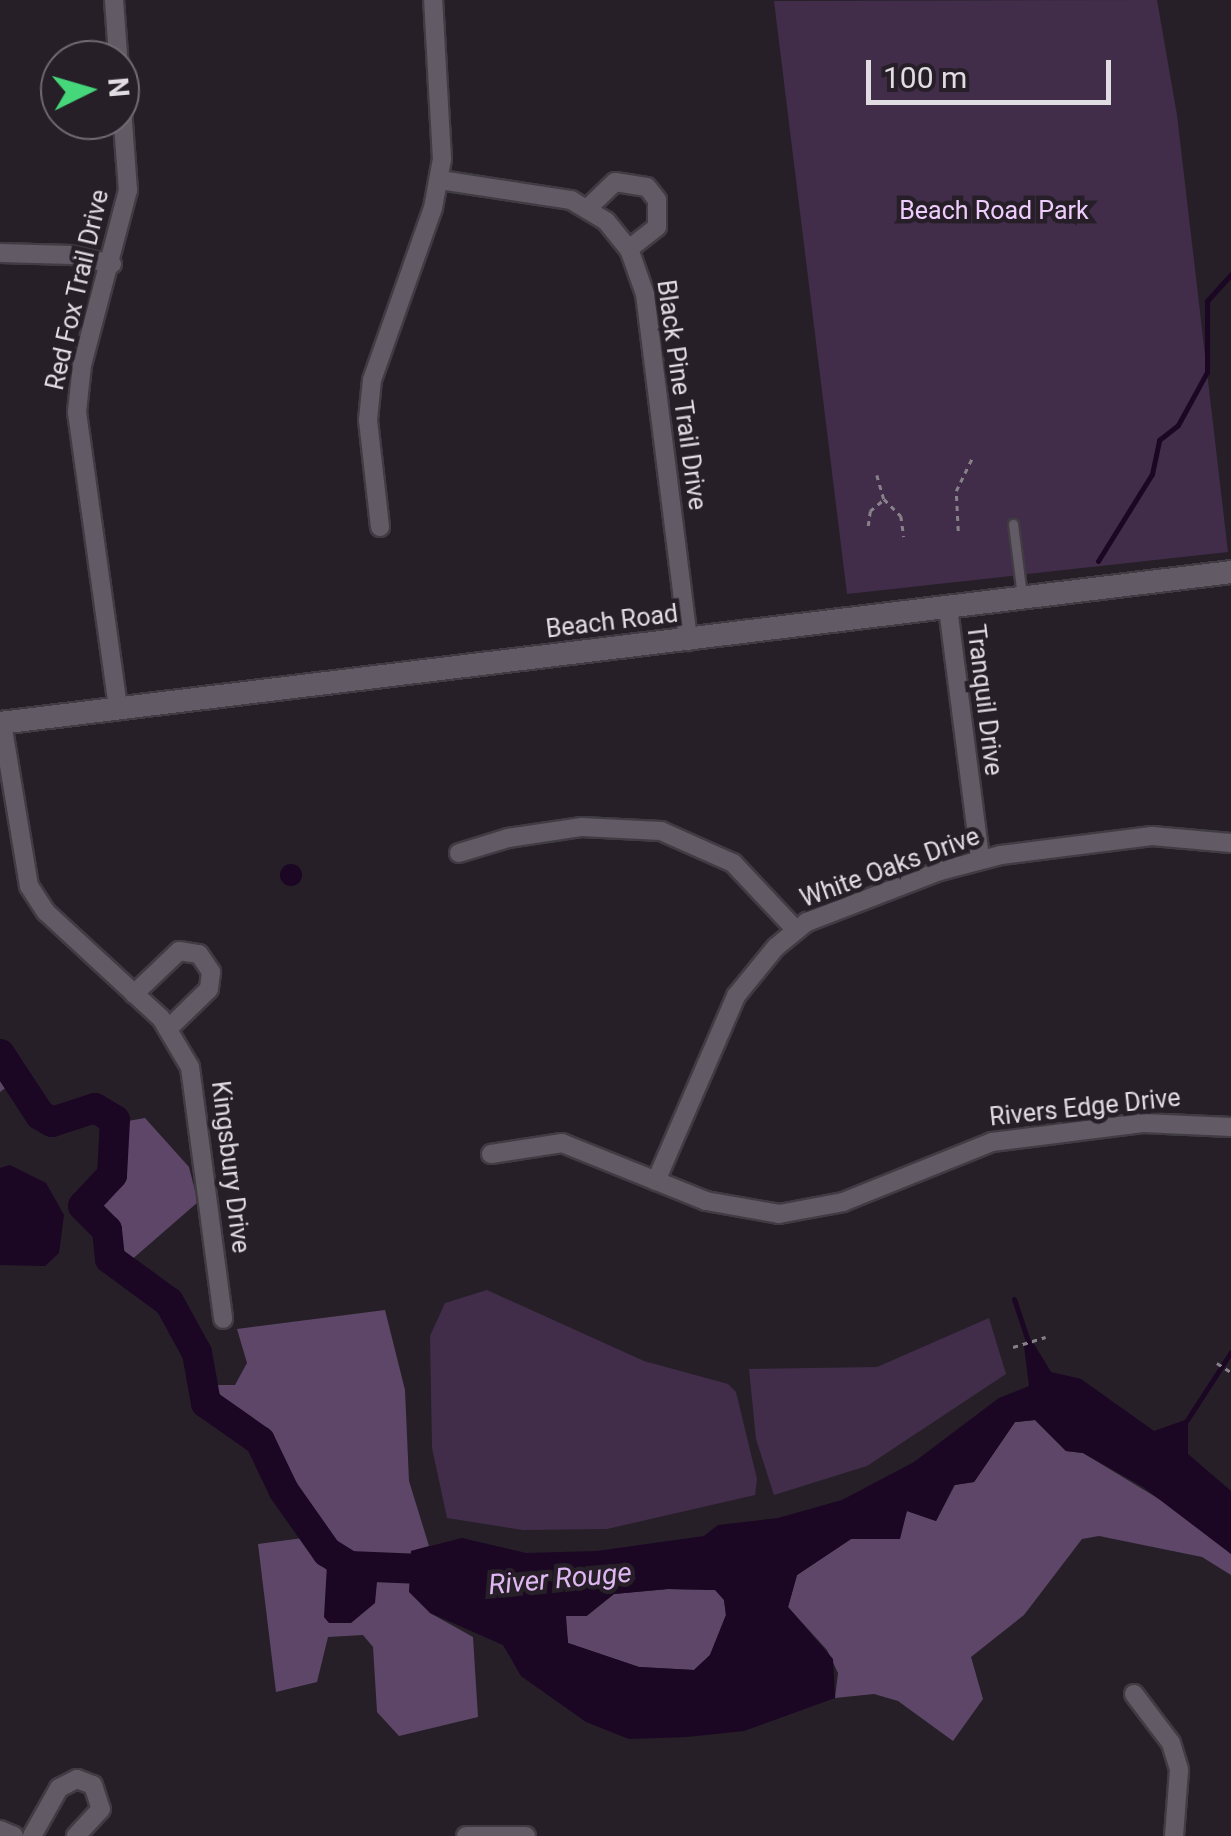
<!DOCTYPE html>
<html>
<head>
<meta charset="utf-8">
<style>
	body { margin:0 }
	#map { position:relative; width:1231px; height:1836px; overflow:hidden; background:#261f28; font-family:Roboto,sans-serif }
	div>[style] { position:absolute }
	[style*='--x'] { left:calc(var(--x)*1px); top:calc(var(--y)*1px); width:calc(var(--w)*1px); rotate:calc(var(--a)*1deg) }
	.green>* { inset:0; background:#412d49 }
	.forest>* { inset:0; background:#5d4668 }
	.water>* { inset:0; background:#1b0623 }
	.round { border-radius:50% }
	.stream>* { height:5px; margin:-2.5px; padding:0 2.5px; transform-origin:2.5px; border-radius:2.5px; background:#1b0623 }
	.river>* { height:30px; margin:-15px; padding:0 15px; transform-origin:15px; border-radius:15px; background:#1b0623 }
	.path>* { height:2.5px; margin-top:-1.25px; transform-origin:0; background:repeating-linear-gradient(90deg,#878189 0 5px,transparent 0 10px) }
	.roads { filter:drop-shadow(2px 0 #413c43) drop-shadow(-2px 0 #413c43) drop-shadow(0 2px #413c43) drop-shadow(0 -2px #413c43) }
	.service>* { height:9px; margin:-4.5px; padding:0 4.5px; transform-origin:4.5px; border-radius:4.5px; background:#625b66 }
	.minor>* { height:18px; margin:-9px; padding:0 9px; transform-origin:9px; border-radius:9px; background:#625b66 }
	.tertiary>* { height:22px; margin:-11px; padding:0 11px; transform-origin:11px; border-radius:11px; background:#625b66 }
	span { translate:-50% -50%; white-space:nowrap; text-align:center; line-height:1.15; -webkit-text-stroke:9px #261f28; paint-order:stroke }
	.park-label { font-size:25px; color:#eecdfd }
	.street-label { font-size:25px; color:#e0dce2 }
	.water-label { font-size:28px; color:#dfb7f2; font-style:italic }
	.north { position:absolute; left:40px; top:40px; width:100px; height:100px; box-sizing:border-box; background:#261f28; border:2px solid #706b72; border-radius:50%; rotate:85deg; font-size:28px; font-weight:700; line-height:40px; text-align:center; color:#e0dce2 }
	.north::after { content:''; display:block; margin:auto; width:35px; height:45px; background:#46d77a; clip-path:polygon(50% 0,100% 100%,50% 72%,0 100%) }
	.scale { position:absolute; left:866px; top:60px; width:245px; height:45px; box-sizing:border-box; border:5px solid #e0dce2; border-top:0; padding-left:12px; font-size:30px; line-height:35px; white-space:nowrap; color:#e0dce2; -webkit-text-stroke:8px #261f28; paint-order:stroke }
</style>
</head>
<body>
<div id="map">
	<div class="green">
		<i style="clip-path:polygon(1157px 0,1177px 115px,1228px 552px,847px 594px,774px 1px)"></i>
		<i style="clip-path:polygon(487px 1290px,644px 1361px,728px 1384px,736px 1392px,757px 1479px,755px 1495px,607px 1529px,523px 1530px,447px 1518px,432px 1448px,430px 1336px,445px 1303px)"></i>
		<i style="clip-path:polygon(989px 1318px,1006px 1374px,867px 1466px,774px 1495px,756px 1439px,749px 1369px,877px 1367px)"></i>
	</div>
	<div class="forest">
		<i style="clip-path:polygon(0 1046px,24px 1063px,34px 1088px,12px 1083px,0 1092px)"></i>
		<i style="clip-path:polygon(145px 1118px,189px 1167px,198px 1202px,129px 1262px,100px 1202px,116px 1185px,122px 1122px)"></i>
		<i style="clip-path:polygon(385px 1310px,405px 1390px,409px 1481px,429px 1546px,411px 1551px,430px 1613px,473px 1637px,478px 1717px,399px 1736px,377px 1712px,373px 1647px,363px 1635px,328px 1637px,317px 1682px,276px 1692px,258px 1544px,303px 1538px,306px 1509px,266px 1429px,235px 1413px,212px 1385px,235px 1385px,247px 1363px,237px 1329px)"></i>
		<i style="clip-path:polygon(1035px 1420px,1066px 1451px,1083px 1453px,1197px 1522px,1231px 1554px,1231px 1575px,1202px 1557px,1099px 1536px,1082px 1539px,1024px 1615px,971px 1657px,983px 1699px,953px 1741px,898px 1701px,874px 1694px,835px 1698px,838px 1673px,827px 1650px,788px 1607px,797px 1575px,851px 1539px,901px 1524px,907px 1511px,936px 1521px,955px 1485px,974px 1482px,1015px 1422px)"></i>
		<i style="clip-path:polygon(668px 1589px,716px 1590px,724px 1600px,726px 1615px,710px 1655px,694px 1670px,639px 1667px,568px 1643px,565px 1616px,587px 1616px,614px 1594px)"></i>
	</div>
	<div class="water">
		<i class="round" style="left:280px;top:864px;width:22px;height:22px"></i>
		<i style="clip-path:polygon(10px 1165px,46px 1183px,64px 1215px,59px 1253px,45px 1266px,0 1265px,0 1168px)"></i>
		<i style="clip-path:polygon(evenodd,1034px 1344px,1051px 1372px,1081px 1379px,1154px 1431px,1188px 1419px,1188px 1454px,1231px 1491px,1231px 1554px,1143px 1487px,1083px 1453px,1066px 1451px,1035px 1420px,1015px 1422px,974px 1482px,954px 1485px,936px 1521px,907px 1511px,900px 1539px,851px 1539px,797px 1575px,788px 1607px,833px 1659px,835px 1698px,744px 1731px,687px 1737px,629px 1739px,586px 1722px,521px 1676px,503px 1645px,430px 1613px,409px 1592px,411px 1551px,462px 1538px,526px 1553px,597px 1551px,704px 1536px,718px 1525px,778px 1518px,842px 1500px,914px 1462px,999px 1398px,1029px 1386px,1024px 1346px,1034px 1344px,668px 1589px,715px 1590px,724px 1600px,726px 1615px,710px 1655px,694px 1670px,639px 1667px,568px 1643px,566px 1616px,586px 1616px,614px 1594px,668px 1589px)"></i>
		<i style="clip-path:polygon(336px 1551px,379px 1560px,375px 1603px,351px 1623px,329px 1623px,324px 1617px,327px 1565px)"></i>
	</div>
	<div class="stream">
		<i style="--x:1098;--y:561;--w:102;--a:-58.2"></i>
		<i style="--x:1152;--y:474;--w:35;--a:-78"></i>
		<i style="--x:1159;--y:440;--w:24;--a:-38"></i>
		<i style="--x:1178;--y:425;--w:60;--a:-61.3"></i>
		<i style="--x:1207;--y:372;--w:71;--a:-90"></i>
		<i style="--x:1207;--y:301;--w:36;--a:-48"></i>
		<i style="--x:1014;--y:1299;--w:51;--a:71.6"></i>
		<i style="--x:1187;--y:1420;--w:81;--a:-57.1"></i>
	</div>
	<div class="river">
		<i style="--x:0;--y:1054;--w:73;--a:56.7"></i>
		<i style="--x:40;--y:1115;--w:14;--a:30"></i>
		<i style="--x:52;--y:1122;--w:45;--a:-18"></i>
		<i style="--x:95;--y:1108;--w:23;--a:31"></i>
		<i style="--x:115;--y:1120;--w:55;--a:93.1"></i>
		<i style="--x:112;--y:1175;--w:42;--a:133.1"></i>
		<i style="--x:83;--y:1206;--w:34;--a:45"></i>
		<i style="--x:107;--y:1230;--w:29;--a:84"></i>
		<i style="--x:110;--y:1259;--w:73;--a:36.1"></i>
		<i style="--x:169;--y:1302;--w:58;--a:61.2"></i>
		<i style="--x:197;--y:1353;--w:51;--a:79.8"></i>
		<i style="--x:206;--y:1403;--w:66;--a:35.1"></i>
		<i style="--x:260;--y:1441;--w:55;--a:64.4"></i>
		<i style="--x:284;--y:1491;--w:75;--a:54.8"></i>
		<i style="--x:327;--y:1552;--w:26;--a:32"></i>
		<i style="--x:349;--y:1566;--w:73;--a:2.4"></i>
		<i style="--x:422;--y:1569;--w:28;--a:21"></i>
	</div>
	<div class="path">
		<i style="--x:877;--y:475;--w:25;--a:74"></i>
		<i style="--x:884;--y:499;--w:24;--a:45"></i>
		<i style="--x:901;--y:516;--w:21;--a:82"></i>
		<i style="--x:868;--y:526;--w:15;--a:-82"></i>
		<i style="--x:870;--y:511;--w:17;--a:-40"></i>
		<i style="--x:958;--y:531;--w:40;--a:-92.9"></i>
		<i style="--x:956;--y:491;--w:39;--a:-64"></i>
		<i style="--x:1013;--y:1347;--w:34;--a:-17"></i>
		<i style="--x:1217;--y:1363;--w:17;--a:33"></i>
	</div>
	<div class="roads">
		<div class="service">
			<i style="--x:1013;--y:524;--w:73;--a:82.9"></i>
		</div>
		<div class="minor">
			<i style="--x:114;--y:0;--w:191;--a:85.8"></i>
			<i style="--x:128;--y:190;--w:181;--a:104.7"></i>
			<i style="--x:82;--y:365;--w:47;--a:96.1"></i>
			<i style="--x:77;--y:412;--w:300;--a:82.1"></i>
			<i style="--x:440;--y:180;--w:133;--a:8.7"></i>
			<i style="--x:571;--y:200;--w:41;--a:31"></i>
			<i style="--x:606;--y:221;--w:36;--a:51"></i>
			<i style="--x:629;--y:249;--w:48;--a:70.4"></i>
			<i style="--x:645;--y:294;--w:350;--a:82.9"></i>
			<i style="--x:588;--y:208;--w:37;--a:-44"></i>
			<i style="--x:615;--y:182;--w:32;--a:9"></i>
			<i style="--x:647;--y:187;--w:16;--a:52"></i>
			<i style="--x:657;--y:200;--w:27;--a:90"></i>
			<i style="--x:657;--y:227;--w:36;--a:142"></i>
			<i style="--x:0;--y:253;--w:72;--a:1.6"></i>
			<i style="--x:72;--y:255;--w:41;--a:12.7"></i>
			<i style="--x:380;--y:527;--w:108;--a:-96.4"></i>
			<i style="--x:368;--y:420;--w:40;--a:-84.3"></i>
			<i style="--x:372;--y:380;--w:182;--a:-70.5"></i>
			<i style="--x:433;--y:208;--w:50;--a:-79.6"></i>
			<i style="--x:442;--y:159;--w:159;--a:-93.2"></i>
			<i style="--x:948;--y:608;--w:253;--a:82.7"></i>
			<i style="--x:2;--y:723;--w:165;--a:80.6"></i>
			<i style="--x:29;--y:886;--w:31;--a:57"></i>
			<i style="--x:46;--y:912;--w:156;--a:42.7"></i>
			<i style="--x:161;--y:1018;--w:57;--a:59.4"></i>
			<i style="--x:190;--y:1067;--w:254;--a:82.5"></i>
			<i style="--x:459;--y:853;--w:51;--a:-17"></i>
			<i style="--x:508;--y:838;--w:75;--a:-8.5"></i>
			<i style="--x:582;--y:827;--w:79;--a:2.9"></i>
			<i style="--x:661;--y:831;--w:79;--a:24"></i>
			<i style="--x:733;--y:863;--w:92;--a:46.8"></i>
			<i style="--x:134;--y:994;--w:62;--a:-43.7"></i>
			<i style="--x:179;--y:951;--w:20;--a:9"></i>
			<i style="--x:199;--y:954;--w:22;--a:56"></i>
			<i style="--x:211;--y:972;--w:17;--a:97"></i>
			<i style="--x:209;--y:989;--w:56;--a:135.7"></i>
			<i style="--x:491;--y:1154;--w:72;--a:-8.8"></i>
			<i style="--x:562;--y:1143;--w:155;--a:21.9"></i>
			<i style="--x:706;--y:1201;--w:74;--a:10.1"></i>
			<i style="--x:779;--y:1214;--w:65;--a:-10.6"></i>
			<i style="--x:843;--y:1202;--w:161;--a:-21.9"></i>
			<i style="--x:992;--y:1142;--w:152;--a:-7.2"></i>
			<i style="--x:1143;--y:1123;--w:88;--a:2.6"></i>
			<i style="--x:656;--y:1181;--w:202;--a:-66.6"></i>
			<i style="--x:736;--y:996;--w:63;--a:-50.8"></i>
			<i style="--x:776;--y:947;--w:40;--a:-39"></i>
			<i style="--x:807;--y:922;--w:142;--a:-21"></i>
			<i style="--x:940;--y:871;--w:63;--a:-14.7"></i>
			<i style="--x:1001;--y:855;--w:152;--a:-7.2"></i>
			<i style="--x:1152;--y:836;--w:79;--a:5.1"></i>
			<i style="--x:1134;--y:1694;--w:61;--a:52.9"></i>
			<i style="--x:1171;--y:1743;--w:28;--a:73"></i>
			<i style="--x:1179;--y:1770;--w:66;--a:94.3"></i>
			<i style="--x:0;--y:1830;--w:15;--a:23"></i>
			<i style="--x:32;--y:1836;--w:55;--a:-60.6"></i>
			<i style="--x:59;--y:1788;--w:20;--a:-27"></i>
			<i style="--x:77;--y:1779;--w:17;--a:21"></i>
			<i style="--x:93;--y:1785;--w:25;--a:72"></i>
			<i style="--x:101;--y:1809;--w:37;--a:133"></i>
			<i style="--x:466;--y:1836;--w:60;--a:0"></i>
		</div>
		<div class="tertiary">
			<i style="--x:0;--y:723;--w:1240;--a:-6.99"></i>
		</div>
	</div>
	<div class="park-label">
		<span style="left:994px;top:211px">Beach Road Park</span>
	</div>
	<div class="street-label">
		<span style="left:78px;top:290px;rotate:-77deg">Red Fox Trail Drive</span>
		<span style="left:681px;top:395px;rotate:82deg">Black Pine Trail Drive</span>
		<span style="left:612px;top:622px;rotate:-7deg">Beach Road</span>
		<span style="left:984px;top:700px;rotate:83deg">Tranquil Drive</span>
		<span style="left:890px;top:868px;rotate:-20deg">White Oaks Drive</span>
		<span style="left:1085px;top:1108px;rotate:-6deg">Rivers Edge Drive</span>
		<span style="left:230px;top:1167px;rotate:83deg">Kingsbury Drive</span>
	</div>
	<div class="water-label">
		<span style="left:560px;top:1579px;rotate:-5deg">River Rouge</span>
	</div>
	<div class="north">N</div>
	<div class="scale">100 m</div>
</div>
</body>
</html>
